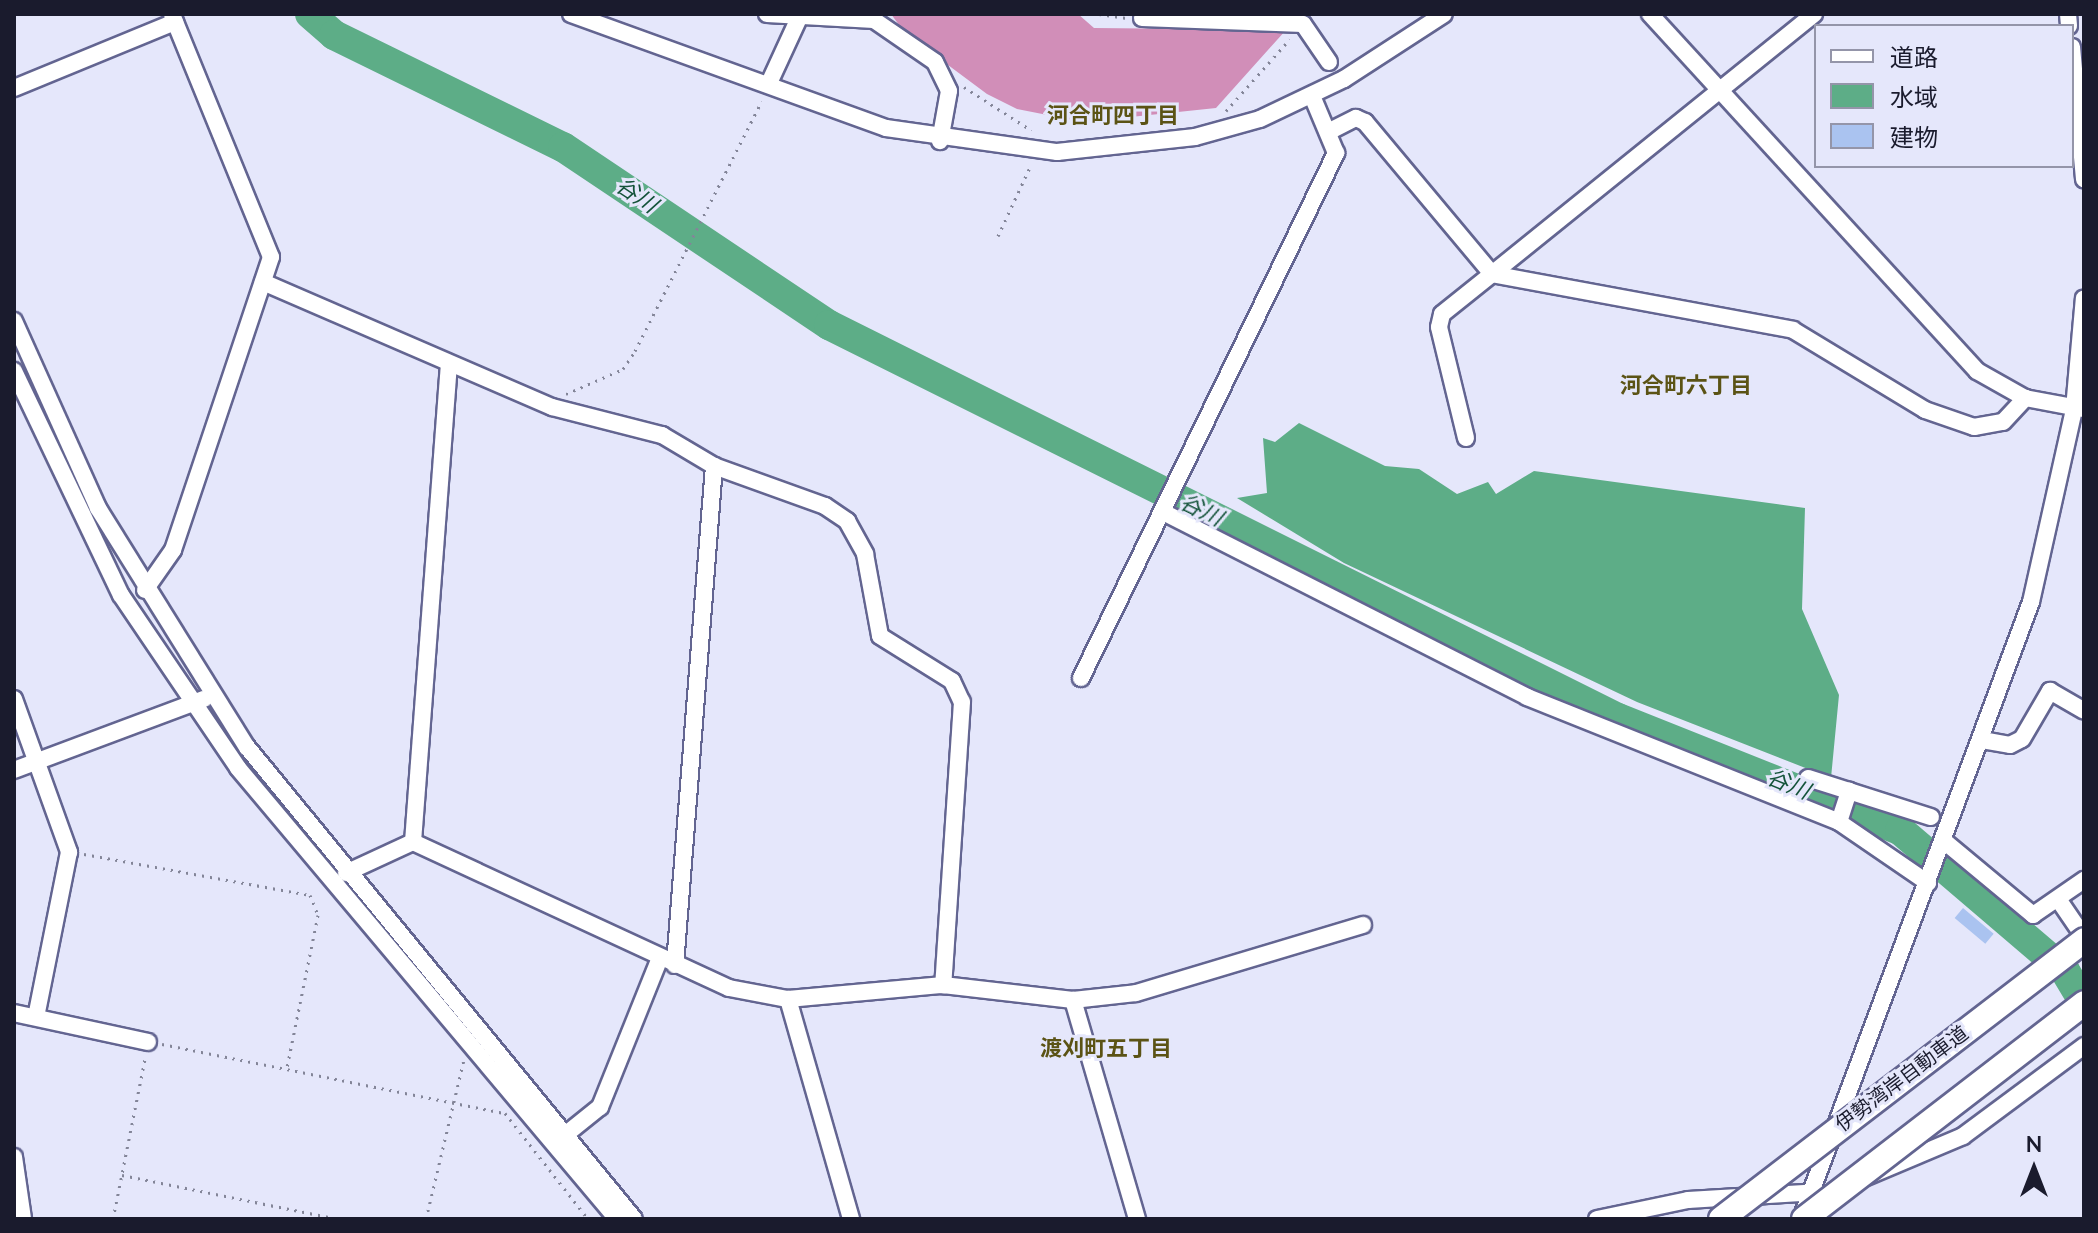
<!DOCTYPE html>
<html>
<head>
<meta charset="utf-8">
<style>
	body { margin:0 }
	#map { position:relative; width:2098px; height:1233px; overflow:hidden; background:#e5e7fb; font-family:"Nunito Sans","Noto Sans JP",sans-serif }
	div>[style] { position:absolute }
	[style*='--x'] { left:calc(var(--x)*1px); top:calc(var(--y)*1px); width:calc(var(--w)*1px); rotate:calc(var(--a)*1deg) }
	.forest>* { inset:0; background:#d18eb8 }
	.water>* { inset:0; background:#5dad87 }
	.river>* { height:30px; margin:-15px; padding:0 15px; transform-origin:15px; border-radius:15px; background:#5dad87 }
	.building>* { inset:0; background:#aac3f0; transform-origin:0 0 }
	.path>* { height:3px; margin-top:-1.5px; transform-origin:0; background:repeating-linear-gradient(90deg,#838598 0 2px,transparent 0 8px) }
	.roads { filter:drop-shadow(2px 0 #636591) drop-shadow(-2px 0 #636591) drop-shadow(0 2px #636591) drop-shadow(0 -2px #636591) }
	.minor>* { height:16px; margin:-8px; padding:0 8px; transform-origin:8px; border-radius:8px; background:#fff }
	.bridges { filter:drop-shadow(2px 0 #636591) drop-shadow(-2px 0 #636591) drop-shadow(0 2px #636591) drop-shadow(0 -2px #636591) }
	.highway-bridge>* { height:24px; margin:-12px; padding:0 12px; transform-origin:12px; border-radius:12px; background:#fff }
	span { translate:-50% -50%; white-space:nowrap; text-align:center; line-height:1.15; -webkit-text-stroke:6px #e5e7fb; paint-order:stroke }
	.street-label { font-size:20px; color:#1a1b2d }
	.neighbourhood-label { font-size:22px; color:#5b5315; font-weight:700 }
	.water-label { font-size:22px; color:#14533a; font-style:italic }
	.frame { position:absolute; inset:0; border:16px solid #1a1b2d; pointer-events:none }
	.legend { position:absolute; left:1814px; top:24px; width:260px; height:144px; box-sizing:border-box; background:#e5e7fb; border:2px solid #9495a9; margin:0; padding:10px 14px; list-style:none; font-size:24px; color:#1a1b2d }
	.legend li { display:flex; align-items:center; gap:16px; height:40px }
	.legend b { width:40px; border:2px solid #9495a9 }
	.north { position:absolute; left:1994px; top:1129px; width:80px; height:80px; -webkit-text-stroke:6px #e5e7fb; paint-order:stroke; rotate:0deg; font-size:22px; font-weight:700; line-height:32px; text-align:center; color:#1a1b2d }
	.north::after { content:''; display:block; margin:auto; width:28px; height:36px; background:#1a1b2d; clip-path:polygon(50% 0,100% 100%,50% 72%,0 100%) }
</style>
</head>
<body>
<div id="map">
	<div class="forest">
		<i style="clip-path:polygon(891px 14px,1078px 14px,1094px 28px,1286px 30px,1216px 108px,1083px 122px,1017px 109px,987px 94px,905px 33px)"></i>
	</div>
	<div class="water">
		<i style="clip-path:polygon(1299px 423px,1385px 466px,1419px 469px,1457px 494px,1488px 482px,1496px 494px,1534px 471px,1805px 508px,1802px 609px,1839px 695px,1831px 778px,1637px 702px,1344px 563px,1237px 498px,1267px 493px,1263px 438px,1275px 442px)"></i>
	</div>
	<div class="river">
		<i style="--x:310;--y:14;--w:32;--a:41"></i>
		<i style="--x:334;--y:35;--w:255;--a:26.1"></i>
		<i style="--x:563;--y:147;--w:320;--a:33.8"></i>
		<i style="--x:829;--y:325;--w:881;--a:26.48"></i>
		<i style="--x:1618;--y:718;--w:303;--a:21.7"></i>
		<i style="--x:1900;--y:830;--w:217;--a:40.5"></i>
		<i style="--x:2065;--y:971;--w:37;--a:59"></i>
	</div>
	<div class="building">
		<i style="left:1963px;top:908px;width:40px;height:13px;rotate:40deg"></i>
	</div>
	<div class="path">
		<i style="--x:1099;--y:14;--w:28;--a:8"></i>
		<i style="--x:964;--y:87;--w:80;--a:32.7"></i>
		<i style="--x:1226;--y:111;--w:96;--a:-48.4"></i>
		<i style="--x:998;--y:236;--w:78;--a:-65.1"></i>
		<i style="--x:566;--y:394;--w:62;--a:-23.7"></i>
		<i style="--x:623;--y:369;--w:22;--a:-56"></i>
		<i style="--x:635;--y:351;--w:280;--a:-63.1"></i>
		<i style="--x:84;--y:854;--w:230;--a:10.3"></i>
		<i style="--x:310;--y:895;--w:22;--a:68"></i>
		<i style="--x:318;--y:915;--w:156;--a:101.5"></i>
		<i style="--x:162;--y:1044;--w:350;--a:11.4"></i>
		<i style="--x:505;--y:1113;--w:135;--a:51.9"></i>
		<i style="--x:122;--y:1175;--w:221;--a:11.5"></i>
		<i style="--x:113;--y:1219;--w:163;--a:-78.7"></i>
		<i style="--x:426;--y:1219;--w:164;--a:-76.6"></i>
	</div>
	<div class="roads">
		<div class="minor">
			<i style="--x:571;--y:14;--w:335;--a:19.9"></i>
			<i style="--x:886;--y:128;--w:173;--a:8"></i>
			<i style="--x:1057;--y:152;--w:139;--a:-6.2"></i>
			<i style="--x:1195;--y:137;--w:67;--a:-15.5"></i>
			<i style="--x:1260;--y:119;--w:93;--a:-25.5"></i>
			<i style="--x:1344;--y:79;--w:119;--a:-33"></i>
			<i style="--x:767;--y:14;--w:107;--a:3.2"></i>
			<i style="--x:874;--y:20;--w:74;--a:34.5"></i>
			<i style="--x:935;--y:62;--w:32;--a:64"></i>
			<i style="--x:949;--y:91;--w:51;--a:100.2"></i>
			<i style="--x:1650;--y:14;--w:484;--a:47.5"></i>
			<i style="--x:1977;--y:371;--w:55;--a:29.4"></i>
			<i style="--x:2025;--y:398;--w:59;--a:10.7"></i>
			<i style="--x:2068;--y:14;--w:12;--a:85"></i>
			<i style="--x:1142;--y:18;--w:161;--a:2.1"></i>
			<i style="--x:1303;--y:24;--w:46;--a:55.6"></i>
			<i style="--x:2072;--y:47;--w:133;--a:84.8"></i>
			<i style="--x:770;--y:81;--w:67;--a:-65.3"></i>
			<i style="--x:14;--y:88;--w:174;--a:-22.3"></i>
			<i style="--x:1330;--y:131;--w:29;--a:-27"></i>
			<i style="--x:1356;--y:118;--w:10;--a:24"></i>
			<i style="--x:1365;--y:122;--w:198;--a:50.1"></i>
			<i style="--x:1492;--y:274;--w:414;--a:-38.9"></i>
			<i style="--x:263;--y:282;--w:315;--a:23.4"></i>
			<i style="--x:552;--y:407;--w:114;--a:14.3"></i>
			<i style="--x:662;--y:435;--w:61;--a:30.8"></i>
			<i style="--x:714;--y:466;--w:118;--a:19.8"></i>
			<i style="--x:825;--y:506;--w:27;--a:34"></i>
			<i style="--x:847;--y:521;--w:38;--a:61"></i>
			<i style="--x:865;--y:554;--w:83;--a:79.6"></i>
			<i style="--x:880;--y:636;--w:85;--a:32"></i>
			<i style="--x:952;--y:681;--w:23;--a:65"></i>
			<i style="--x:962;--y:702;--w:284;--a:93.8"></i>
			<i style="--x:14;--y:321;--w:205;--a:65.8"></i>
			<i style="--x:98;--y:508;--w:282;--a:58.1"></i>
			<i style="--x:247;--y:747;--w:610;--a:50.65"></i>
			<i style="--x:14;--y:371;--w:248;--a:64.5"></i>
			<i style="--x:121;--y:595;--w:209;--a:55.9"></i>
			<i style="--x:238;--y:768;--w:589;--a:49.96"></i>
			<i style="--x:1466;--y:438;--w:114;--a:-103.7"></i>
			<i style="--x:1439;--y:327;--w:13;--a:-77"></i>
			<i style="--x:1442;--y:314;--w:64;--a:-38.7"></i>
			<i style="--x:1492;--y:274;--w:306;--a:10.5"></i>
			<i style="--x:1793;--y:330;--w:154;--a:31.2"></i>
			<i style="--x:1925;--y:410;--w:52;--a:19.1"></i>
			<i style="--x:1974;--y:427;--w:29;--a:-10"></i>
			<i style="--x:2003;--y:422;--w:33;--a:-47"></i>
			<i style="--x:1165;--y:513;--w:406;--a:26.9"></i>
			<i style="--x:1527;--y:697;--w:336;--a:21.8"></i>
			<i style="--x:1839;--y:822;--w:108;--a:34.4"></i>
			<i style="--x:145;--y:590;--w:49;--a:-55"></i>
			<i style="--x:173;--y:550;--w:309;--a:-71.5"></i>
			<i style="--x:271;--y:257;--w:262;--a:-112.2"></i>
			<i style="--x:1081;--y:678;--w:584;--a:-64.09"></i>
			<i style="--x:1336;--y:153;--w:62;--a:-112.8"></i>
			<i style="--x:14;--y:699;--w:163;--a:70.2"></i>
			<i style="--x:69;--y:852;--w:168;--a:101.3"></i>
			<i style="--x:1982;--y:740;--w:28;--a:10"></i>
			<i style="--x:2010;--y:745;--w:13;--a:-27"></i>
			<i style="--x:2022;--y:739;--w:56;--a:-59.7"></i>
			<i style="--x:2050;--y:691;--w:39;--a:30"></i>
			<i style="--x:14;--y:770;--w:203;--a:-20.5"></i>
			<i style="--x:1808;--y:778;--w:129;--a:17.6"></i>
			<i style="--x:1839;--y:822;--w:33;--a:-72"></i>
			<i style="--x:1944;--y:841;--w:116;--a:39.7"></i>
			<i style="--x:2033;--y:915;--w:62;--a:-34.5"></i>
			<i style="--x:413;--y:842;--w:348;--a:24.8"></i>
			<i style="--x:729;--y:988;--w:60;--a:10.6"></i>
			<i style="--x:788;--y:999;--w:156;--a:-5.2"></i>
			<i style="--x:943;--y:985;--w:131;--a:6.6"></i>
			<i style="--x:1073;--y:1000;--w:63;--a:-6.3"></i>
			<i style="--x:1136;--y:993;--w:237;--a:-16.7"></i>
			<i style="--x:413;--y:842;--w:477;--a:-85.7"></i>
			<i style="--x:346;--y:873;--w:74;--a:-24.8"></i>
			<i style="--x:2058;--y:899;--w:46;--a:55.6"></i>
			<i style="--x:675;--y:965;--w:501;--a:-85.53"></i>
			<i style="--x:788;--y:999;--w:229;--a:74"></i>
			<i style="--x:1073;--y:1000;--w:228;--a:73.7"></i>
			<i style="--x:14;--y:1013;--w:137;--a:12.2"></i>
			<i style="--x:565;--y:1135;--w:45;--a:-38.7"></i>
			<i style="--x:600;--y:1107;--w:161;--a:-68.1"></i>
			<i style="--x:14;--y:1157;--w:63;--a:81.7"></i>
			<i style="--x:1866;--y:1177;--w:105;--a:-22.9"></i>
			<i style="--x:1963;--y:1136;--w:151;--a:-36.6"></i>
			<i style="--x:1597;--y:1219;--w:93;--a:-11.8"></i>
			<i style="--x:1688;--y:1200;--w:129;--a:-3.5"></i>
			<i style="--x:1801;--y:1219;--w:658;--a:-69.56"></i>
			<i style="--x:2031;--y:602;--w:198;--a:-77.4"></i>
			<i style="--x:2074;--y:409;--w:111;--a:-84.9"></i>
		</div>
	</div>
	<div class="bridges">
		<div class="highway-bridge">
			<i style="--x:1721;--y:1219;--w:458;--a:-37.5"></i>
			<i style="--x:1804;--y:1219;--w:354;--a:-37.6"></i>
		</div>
	</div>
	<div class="street-label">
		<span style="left:1902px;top:1079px;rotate:-37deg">伊勢湾岸自動車道</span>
	</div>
	<div class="neighbourhood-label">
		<span style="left:1113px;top:117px">河合町四丁目</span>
		<span style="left:1686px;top:387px">河合町六丁目</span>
		<span style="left:1106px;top:1050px">渡刈町五丁目</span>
	</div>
	<div class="water-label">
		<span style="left:636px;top:196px;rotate:34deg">谷川</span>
		<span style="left:1201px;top:511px;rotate:26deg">谷川</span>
		<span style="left:1788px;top:785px;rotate:22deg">谷川</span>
	</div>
	<div class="frame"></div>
	<ul class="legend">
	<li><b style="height:10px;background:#fff"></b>道路</li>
	<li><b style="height:22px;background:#5dad87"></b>水域</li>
	<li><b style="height:22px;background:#aac3f0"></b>建物</li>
	</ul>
	<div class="north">N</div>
</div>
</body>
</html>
